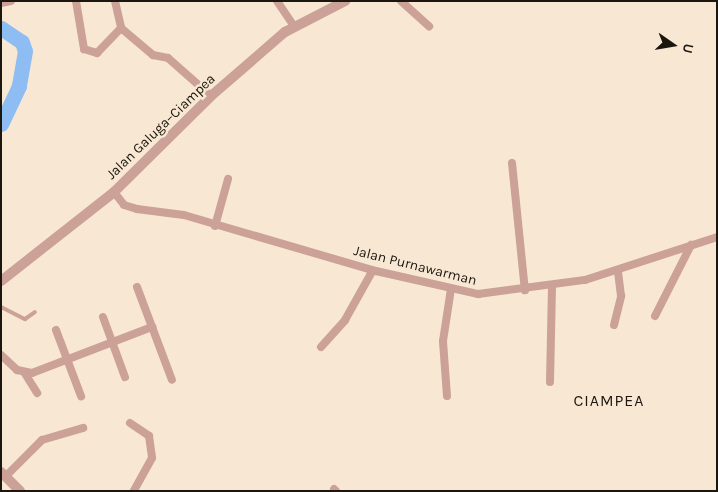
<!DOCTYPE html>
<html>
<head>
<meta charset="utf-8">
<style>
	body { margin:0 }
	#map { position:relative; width:718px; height:492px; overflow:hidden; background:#f8e8d3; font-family:Karla,sans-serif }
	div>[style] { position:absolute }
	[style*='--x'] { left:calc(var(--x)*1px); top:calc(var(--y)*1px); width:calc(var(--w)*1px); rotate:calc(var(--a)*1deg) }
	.river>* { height:15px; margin:-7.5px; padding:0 7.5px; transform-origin:7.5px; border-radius:7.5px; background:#8dbdf3 }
	.service>* { height:4px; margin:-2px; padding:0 2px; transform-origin:2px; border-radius:2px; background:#cba198 }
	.minor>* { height:8px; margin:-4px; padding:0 4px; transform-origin:4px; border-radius:4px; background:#cba198 }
	.tertiary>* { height:10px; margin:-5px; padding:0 5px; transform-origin:5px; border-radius:5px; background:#cba198 }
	span { translate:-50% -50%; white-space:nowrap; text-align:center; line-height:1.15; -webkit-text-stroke:5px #f8e8d3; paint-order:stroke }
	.street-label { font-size:14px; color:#1b160e }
	.quarter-label { font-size:16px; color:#1b160e; letter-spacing:1px }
	.frame { position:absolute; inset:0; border:2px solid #1b160e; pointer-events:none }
	.north { position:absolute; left:648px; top:20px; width:50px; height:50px; -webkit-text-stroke:4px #f8e8d3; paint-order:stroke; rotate:103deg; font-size:14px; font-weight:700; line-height:20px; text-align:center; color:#1b160e }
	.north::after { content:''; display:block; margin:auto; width:18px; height:22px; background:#1b160e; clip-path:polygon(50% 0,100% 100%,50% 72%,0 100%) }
</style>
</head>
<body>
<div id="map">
	<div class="river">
		<i style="--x:1;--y:28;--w:25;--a:34"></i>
		<i style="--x:22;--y:42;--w:9;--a:72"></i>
		<i style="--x:25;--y:51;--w:36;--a:100"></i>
		<i style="--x:19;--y:86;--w:42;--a:115.3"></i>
	</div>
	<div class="service">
		<i style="--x:1;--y:307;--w:27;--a:27"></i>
		<i style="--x:25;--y:319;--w:12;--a:-35"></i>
	</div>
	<div class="minor">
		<i style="--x:76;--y:1;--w:49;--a:80.5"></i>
		<i style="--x:84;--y:49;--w:14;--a:17"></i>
		<i style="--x:97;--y:53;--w:35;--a:-46"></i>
		<i style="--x:115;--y:1;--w:28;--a:77"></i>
		<i style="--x:121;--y:28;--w:42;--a:40.2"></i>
		<i style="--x:153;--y:55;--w:15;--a:11"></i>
		<i style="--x:168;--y:58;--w:57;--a:41.5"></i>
		<i style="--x:277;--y:1;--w:30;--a:56"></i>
		<i style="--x:401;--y:1;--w:38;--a:42"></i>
		<i style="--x:1;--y:3;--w:10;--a:-11"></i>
		<i style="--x:512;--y:163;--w:128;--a:84.2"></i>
		<i style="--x:114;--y:192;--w:16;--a:52"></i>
		<i style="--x:124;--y:205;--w:14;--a:17"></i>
		<i style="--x:137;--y:209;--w:47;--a:7.3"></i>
		<i style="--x:184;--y:215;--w:200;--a:16.3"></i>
		<i style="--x:376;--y:271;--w:105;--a:12.7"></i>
		<i style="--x:478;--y:294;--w:108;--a:-7.5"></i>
		<i style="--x:585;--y:280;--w:139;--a:-18"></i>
		<i style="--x:215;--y:226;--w:49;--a:-74.5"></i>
		<i style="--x:137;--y:287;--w:99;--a:69.4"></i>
		<i style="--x:655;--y:316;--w:80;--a:-63.1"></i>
		<i style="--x:103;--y:317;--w:64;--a:69.9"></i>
		<i style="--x:614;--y:325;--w:30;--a:-76"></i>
		<i style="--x:621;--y:296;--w:26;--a:-97"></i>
		<i style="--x:56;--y:330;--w:71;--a:69.3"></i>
		<i style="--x:321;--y:347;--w:36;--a:-48"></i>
		<i style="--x:345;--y:320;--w:57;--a:-60.8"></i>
		<i style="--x:1;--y:355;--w:22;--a:43"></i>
		<i style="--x:17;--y:370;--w:15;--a:11"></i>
		<i style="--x:32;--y:373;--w:129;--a:-21"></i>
		<i style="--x:24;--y:372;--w:25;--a:58"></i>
		<i style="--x:550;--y:382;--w:96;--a:-88.8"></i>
		<i style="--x:447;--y:396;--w:55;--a:-94.2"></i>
		<i style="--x:443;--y:341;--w:53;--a:-81.3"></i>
		<i style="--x:130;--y:423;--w:23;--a:34"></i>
		<i style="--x:149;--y:436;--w:22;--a:82"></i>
		<i style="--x:152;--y:458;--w:38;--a:119"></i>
		<i style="--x:6;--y:476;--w:51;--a:-45"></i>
		<i style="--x:42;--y:440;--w:43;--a:-16.3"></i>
		<i style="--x:334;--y:489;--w:3;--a:45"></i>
	</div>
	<div class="tertiary">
		<i style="--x:1;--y:281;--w:144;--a:-38.2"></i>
		<i style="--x:114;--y:192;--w:136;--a:-44.7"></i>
		<i style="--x:211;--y:96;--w:98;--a:-40.9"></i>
		<i style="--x:285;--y:32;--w:68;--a:-27.3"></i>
		<i style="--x:1;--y:472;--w:27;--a:45"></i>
	</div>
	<div class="street-label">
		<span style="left:161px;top:127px;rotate:-44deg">Jalan Galuga–Ciampea</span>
		<span style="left:415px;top:266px;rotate:14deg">Jalan Purnawarman</span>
	</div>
	<div class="quarter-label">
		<span style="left:609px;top:401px">CIAMPEA</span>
	</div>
	<div class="frame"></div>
	<div class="north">U</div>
</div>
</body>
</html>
